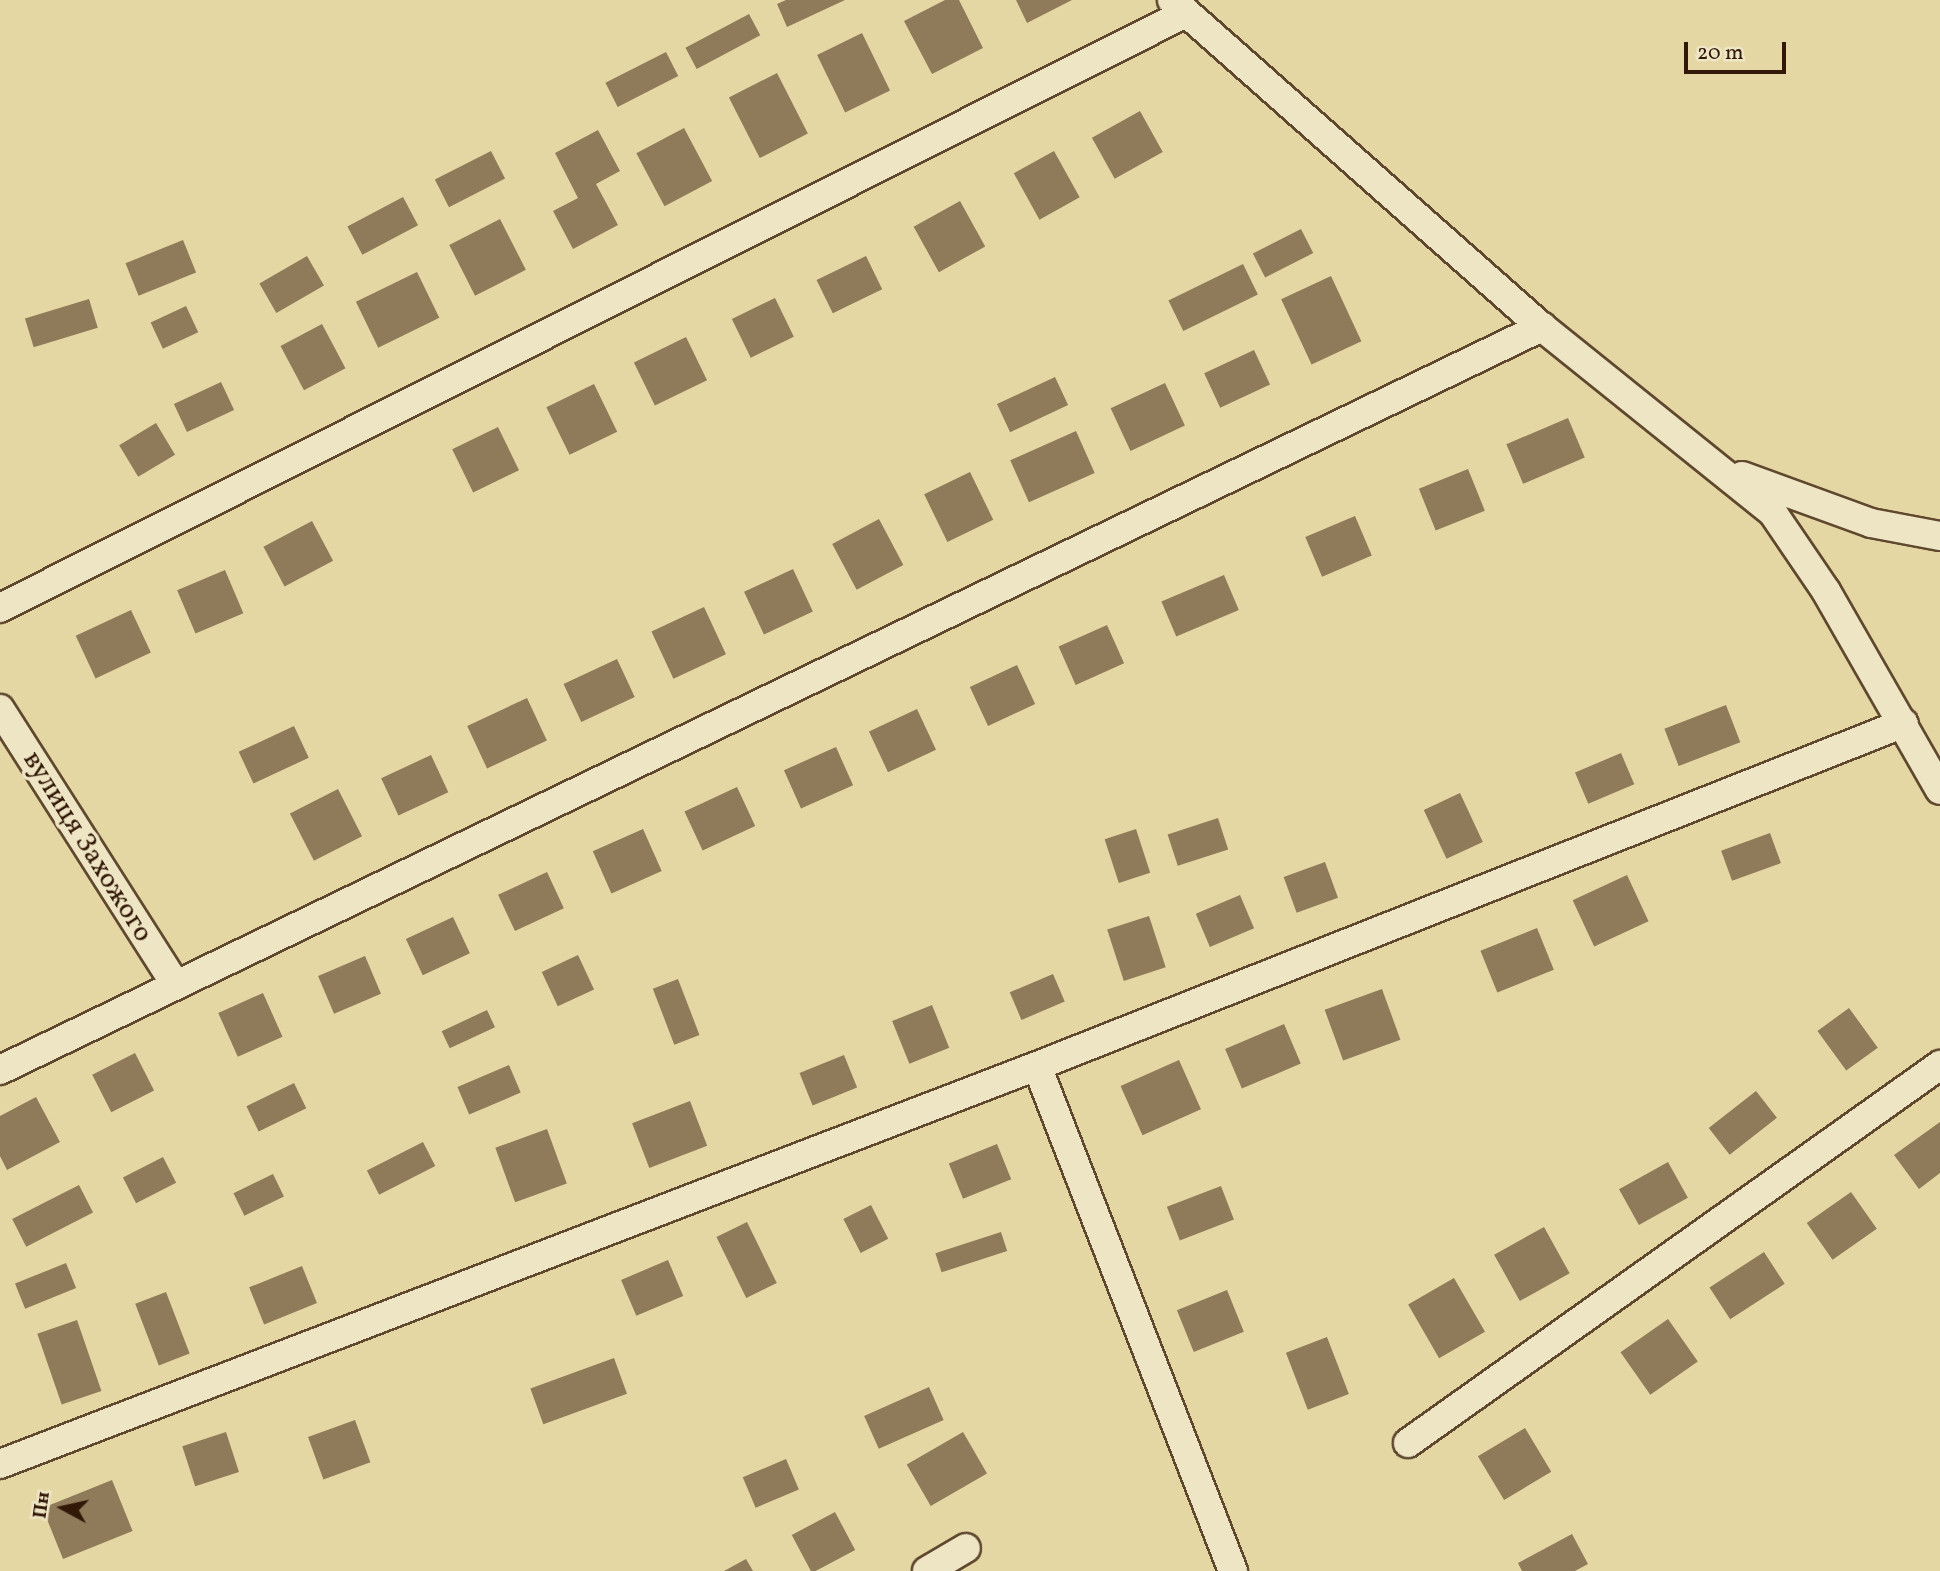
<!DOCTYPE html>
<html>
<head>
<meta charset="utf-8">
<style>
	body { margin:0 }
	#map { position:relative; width:1940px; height:1571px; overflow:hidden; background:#e5d7a4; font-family:Vollkorn,serif }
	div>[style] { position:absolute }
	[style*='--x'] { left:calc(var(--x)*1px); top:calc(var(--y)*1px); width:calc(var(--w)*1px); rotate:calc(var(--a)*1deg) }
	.building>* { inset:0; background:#8f7b59; transform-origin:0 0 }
	.roads { filter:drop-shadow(2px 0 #5f482e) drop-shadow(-2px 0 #5f482e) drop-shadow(0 2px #5f482e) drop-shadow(0 -2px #5f482e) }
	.minor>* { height:28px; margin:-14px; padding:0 14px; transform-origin:14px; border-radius:14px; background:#eee5c4 }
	span { translate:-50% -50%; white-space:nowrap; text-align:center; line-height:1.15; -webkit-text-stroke:7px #eee5c4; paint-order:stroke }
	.street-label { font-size:28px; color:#321807 }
	.north { position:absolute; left:28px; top:1473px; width:70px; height:70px; -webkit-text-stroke:5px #eee5c4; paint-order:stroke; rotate:278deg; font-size:19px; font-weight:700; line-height:28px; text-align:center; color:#321807 }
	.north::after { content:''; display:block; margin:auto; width:24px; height:32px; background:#321807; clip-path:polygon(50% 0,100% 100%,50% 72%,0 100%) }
	.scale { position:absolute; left:1684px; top:42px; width:102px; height:32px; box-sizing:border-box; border:4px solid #321807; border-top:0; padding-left:9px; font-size:21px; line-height:24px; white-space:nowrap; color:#321807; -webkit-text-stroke:5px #eee5c4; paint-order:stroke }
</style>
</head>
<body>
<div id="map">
	<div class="building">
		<i style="clip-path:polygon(786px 0,845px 0,787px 27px,777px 4px)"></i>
		<i style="clip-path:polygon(945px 0,959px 0,983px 48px,932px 74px,904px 21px)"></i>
		<i style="clip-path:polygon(1016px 0,1072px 0,1027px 23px)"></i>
		<i style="left:749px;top:14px;width:24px;height:72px;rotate:62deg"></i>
		<i style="left:862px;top:33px;width:64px;height:50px;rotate:64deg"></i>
		<i style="left:666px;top:52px;width:27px;height:68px;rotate:63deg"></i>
		<i style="left:777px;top:73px;width:68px;height:54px;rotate:63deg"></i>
		<i style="left:1140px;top:111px;width:47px;height:55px;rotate:61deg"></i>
		<i style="left:684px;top:128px;width:60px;height:54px;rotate:62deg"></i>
		<i style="clip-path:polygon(598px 130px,620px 171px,596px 184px,618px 225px,573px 249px,553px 211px,578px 198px,555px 153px)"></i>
		<i style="left:491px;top:151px;width:31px;height:63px;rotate:63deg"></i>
		<i style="left:1054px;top:151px;width:53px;height:46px;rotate:61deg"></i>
		<i style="left:403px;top:197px;width:32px;height:63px;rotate:62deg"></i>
		<i style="left:960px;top:201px;width:52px;height:53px;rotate:61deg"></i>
		<i style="left:500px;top:219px;width:57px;height:57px;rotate:63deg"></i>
		<i style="left:1301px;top:229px;width:27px;height:54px;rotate:63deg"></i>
		<i style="left:183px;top:240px;width:35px;height:62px;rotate:68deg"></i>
		<i style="left:307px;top:256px;width:34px;height:55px;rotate:60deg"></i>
		<i style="left:866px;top:256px;width:37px;height:55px;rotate:64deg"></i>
		<i style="left:1243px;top:264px;width:34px;height:83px;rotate:64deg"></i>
		<i style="left:417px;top:272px;width:51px;height:68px;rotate:64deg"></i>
		<i style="left:1331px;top:276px;width:72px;height:55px;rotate:65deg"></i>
		<i style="left:775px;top:298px;width:43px;height:48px;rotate:64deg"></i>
		<i style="left:89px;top:299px;width:30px;height:67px;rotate:73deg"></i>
		<i style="left:186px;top:306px;width:29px;height:39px;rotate:65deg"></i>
		<i style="left:322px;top:324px;width:50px;height:47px;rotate:62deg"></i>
		<i style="left:686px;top:337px;width:48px;height:58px;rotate:64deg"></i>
		<i style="left:1254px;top:350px;width:38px;height:55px;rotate:65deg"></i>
		<i style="left:1055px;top:377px;width:31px;height:64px;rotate:65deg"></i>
		<i style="left:221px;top:382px;width:31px;height:52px;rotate:65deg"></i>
		<i style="left:1165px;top:383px;width:47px;height:60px;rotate:65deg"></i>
		<i style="left:594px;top:384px;width:53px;height:53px;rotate:64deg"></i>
		<i style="left:1568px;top:418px;width:43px;height:67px;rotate:67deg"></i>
		<i style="left:156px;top:423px;width:37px;height:43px;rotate:59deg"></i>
		<i style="left:498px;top:427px;width:48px;height:51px;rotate:64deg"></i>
		<i style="left:1076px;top:431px;width:46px;height:72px;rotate:66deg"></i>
		<i style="left:1468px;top:469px;width:45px;height:53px;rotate:68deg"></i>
		<i style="left:970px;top:472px;width:53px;height:51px;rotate:64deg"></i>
		<i style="left:1355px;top:516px;width:43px;height:54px;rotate:67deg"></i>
		<i style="left:879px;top:519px;width:52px;height:53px;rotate:62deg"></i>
		<i style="left:312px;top:521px;width:45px;height:55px;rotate:62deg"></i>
		<i style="left:793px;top:569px;width:47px;height:54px;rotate:65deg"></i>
		<i style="left:225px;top:570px;width:47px;height:52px;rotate:67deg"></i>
		<i style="left:1224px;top:575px;width:38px;height:68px;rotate:67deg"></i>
		<i style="left:704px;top:607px;width:52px;height:58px;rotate:65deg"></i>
		<i style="left:131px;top:610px;width:47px;height:61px;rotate:65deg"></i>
		<i style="left:1107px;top:625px;width:42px;height:53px;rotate:66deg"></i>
		<i style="left:617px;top:659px;width:42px;height:59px;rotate:65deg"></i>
		<i style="left:1017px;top:665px;width:43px;height:52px;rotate:65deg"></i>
		<i style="left:527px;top:698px;width:47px;height:66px;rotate:65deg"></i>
		<i style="left:1726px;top:705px;width:40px;height:66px;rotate:69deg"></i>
		<i style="left:917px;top:709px;width:45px;height:53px;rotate:65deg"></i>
		<i style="left:294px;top:726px;width:35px;height:61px;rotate:65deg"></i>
		<i style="left:836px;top:747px;width:42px;height:57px;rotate:66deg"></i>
		<i style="left:1621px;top:753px;width:34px;height:50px;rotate:67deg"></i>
		<i style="left:431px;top:755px;width:41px;height:55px;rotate:65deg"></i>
		<i style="left:737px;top:787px;width:43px;height:58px;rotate:65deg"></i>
		<i style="left:338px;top:789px;width:53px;height:54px;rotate:63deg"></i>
		<i style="left:1460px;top:793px;width:54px;height:40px;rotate:65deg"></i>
		<i style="left:1218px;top:818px;width:33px;height:53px;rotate:72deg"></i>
		<i style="left:643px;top:829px;width:46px;height:55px;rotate:66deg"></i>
		<i style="left:1136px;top:829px;width:46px;height:33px;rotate:72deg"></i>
		<i style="left:1770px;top:833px;width:32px;height:52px;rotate:70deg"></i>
		<i style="left:1325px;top:862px;width:38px;height:44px;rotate:70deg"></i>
		<i style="left:547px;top:872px;width:40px;height:54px;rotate:65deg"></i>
		<i style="left:1627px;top:875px;width:51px;height:60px;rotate:65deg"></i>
		<i style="left:1240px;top:895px;width:36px;height:48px;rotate:67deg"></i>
		<i style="left:1149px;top:916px;width:54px;height:44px;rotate:72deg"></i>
		<i style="left:453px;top:917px;width:40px;height:52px;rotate:65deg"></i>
		<i style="left:1537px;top:928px;width:45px;height:61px;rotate:68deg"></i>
		<i style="left:578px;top:955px;width:38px;height:40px;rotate:65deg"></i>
		<i style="left:365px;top:956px;width:41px;height:51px;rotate:67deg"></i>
		<i style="left:1053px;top:974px;width:30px;height:47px;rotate:67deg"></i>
		<i style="left:678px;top:979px;width:60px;height:27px;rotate:69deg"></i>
		<i style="left:1382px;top:989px;width:54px;height:61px;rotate:70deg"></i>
		<i style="left:263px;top:993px;width:48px;height:49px;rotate:66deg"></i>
		<i style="left:932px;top:1005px;width:46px;height:43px;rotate:68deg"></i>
		<i style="left:1849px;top:1008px;width:49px;height:39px;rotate:54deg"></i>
		<i style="left:487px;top:1010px;width:19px;height:50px;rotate:65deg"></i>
		<i style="left:1284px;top:1024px;width:43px;height:64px;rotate:67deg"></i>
		<i style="left:135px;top:1053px;width:42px;height:48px;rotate:63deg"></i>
		<i style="left:844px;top:1055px;width:35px;height:48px;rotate:68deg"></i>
		<i style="left:1179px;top:1060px;width:54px;height:64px;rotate:66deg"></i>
		<i style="left:509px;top:1065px;width:30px;height:56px;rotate:67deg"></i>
		<i style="left:294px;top:1083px;width:28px;height:53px;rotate:64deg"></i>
		<i style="left:1756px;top:1091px;width:34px;height:60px;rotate:52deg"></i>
		<i style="clip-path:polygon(36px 1097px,60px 1142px,7px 1170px,0 1156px,0 1116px)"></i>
		<i style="left:690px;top:1101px;width:48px;height:62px;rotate:69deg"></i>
		<i style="clip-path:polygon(1940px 1122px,1940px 1173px,1919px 1189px,1894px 1155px)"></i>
		<i style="left:547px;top:1129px;width:58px;height:55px;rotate:70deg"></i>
		<i style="left:423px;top:1142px;width:27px;height:63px;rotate:63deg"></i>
		<i style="left:997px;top:1144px;width:38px;height:52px;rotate:68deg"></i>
		<i style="left:163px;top:1157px;width:29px;height:45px;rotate:63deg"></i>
		<i style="left:1668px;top:1162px;width:41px;height:56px;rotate:61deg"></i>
		<i style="left:273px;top:1174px;width:25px;height:44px;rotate:64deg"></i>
		<i style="left:79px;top:1185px;width:31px;height:75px;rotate:63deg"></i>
		<i style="left:1221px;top:1186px;width:36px;height:58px;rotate:69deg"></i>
		<i style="left:1851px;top:1192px;width:45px;height:54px;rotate:55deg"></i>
		<i style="left:871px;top:1205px;width:38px;height:31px;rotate:63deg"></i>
		<i style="left:747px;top:1222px;width:68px;height:34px;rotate:64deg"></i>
		<i style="left:1544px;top:1227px;width:53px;height:57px;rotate:61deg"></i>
		<i style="left:1001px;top:1232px;width:20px;height:69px;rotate:72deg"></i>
		<i style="left:1764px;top:1252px;width:38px;height:65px;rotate:57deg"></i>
		<i style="left:668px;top:1260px;width:39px;height:51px;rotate:67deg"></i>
		<i style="left:66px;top:1263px;width:27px;height:55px;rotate:68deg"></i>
		<i style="left:302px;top:1266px;width:40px;height:57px;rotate:68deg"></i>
		<i style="left:1454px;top:1278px;width:62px;height:53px;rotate:60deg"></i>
		<i style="left:1227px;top:1290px;width:45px;height:54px;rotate:68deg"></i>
		<i style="left:166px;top:1292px;width:66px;height:33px;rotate:69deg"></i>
		<i style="left:1668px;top:1319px;width:52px;height:58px;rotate:55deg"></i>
		<i style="left:77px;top:1320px;width:75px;height:42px;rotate:71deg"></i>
		<i style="left:1327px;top:1337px;width:61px;height:44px;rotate:69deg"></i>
		<i style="left:614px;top:1358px;width:38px;height:89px;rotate:70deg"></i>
		<i style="left:929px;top:1387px;width:36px;height:71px;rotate:66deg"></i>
		<i style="left:355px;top:1420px;width:45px;height:50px;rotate:70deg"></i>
		<i style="left:1525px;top:1428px;width:51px;height:55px;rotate:59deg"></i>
		<i style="left:226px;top:1432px;width:42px;height:46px;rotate:72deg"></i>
		<i style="left:963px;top:1432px;width:48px;height:65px;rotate:60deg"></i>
		<i style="left:786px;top:1459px;width:33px;height:47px;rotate:67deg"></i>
		<i style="left:112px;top:1480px;width:55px;height:75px;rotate:68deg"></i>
		<i style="left:835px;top:1512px;width:43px;height:49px;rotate:62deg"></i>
		<i style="clip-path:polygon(1572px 1534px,1588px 1564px,1575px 1571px,1522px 1571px,1518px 1563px)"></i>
		<i style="clip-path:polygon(746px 1559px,753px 1571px,724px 1571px)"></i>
	</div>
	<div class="roads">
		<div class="minor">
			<i style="--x:1172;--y:0;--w:494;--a:41.5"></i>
			<i style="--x:1542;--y:327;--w:297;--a:38.8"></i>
			<i style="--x:1773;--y:513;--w:94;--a:55.8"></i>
			<i style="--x:1826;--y:591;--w:229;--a:60.2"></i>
			<i style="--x:1742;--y:476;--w:137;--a:20"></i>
			<i style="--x:1871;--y:523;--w:70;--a:10.7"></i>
			<i style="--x:0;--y:608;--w:1327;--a:-26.64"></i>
			<i style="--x:0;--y:709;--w:326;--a:57.5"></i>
			<i style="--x:1037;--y:1066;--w:542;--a:68.79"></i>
			<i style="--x:0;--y:1070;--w:1712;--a:-25.73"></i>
			<i style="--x:1408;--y:1443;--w:653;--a:-35.39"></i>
			<i style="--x:0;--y:1464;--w:1111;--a:-21"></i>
			<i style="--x:1037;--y:1066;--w:932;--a:-21.58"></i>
			<i style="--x:927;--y:1571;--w:45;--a:-30.5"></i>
		</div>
	</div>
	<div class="street-label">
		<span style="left:87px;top:847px;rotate:58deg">вулиця Захожого</span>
	</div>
	<div class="north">Пн</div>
	<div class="scale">20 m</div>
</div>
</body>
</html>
